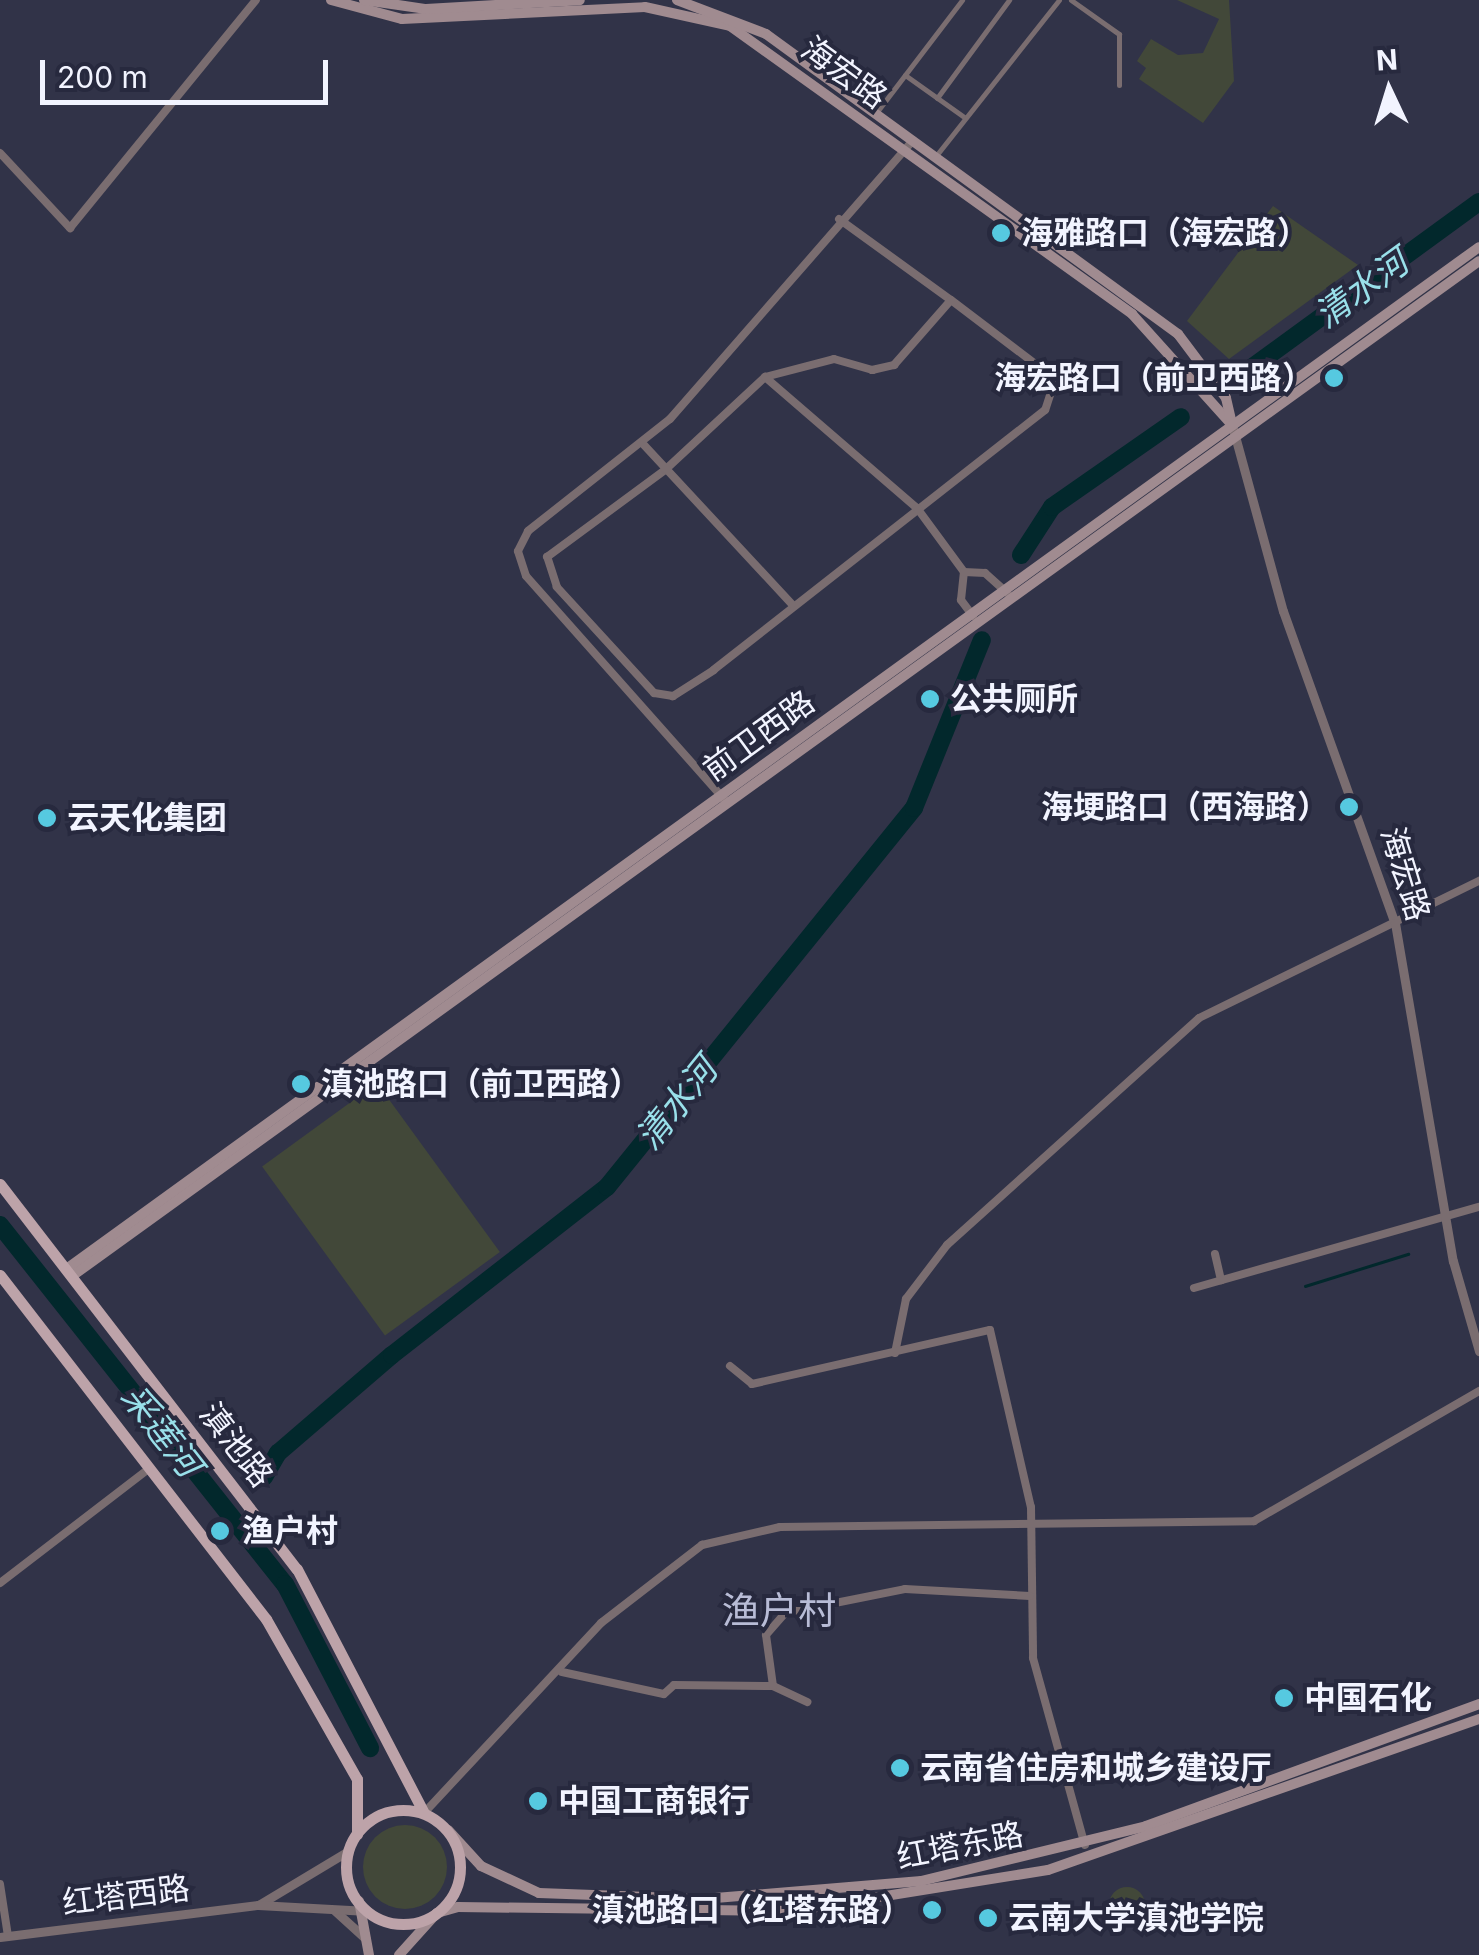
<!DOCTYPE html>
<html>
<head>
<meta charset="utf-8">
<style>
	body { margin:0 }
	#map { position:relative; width:1479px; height:1955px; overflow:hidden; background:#313348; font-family:Inter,"Noto Sans SC",sans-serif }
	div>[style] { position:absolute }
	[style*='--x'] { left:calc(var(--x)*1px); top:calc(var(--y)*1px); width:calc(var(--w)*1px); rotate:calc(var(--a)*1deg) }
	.green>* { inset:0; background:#424839; transform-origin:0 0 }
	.round { border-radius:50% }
	.stream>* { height:2.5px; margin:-1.25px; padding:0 1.25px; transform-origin:1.25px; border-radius:1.25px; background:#02282c }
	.river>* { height:18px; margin:-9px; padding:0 9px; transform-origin:9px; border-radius:9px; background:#02282c }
	.pedestrian>* { height:5px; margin:-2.5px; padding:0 2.5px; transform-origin:2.5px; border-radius:2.5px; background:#7a6d70 }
	.minor>* { height:8px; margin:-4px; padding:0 4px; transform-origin:4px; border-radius:4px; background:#7a6d70 }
	.tertiary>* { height:9px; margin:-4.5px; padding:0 4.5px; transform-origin:4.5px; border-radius:4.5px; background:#7a6d70 }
	.secondary>* { height:10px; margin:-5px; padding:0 5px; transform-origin:5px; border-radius:5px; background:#a08b90 }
	.primary>* { height:11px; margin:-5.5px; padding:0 5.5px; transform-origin:5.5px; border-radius:5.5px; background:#bda3a9 }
	.primary>.ring { margin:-5.5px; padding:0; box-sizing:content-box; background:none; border:11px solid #bda3a9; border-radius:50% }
	.dots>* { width:28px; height:28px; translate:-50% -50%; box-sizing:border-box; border:5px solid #27293e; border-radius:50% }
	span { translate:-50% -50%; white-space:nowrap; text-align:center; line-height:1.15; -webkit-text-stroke:8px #27293e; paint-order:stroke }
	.street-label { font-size:32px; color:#f2f4ff }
	.poi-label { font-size:32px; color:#f2f4ff; font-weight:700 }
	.left { translate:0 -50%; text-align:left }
	.right { translate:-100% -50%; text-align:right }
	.water-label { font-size:35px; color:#99e0ea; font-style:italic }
	.quarter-label { font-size:38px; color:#b8bcd6 }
	.north { position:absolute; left:1339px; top:40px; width:100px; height:100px; -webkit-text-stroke:8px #27293e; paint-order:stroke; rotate:356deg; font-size:28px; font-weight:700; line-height:40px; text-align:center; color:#f2f4ff }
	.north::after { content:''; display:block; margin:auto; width:35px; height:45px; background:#f2f4ff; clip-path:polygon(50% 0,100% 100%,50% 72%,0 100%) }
	.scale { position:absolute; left:40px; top:60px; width:288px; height:45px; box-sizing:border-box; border:5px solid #f2f4ff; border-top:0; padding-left:12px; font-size:30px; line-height:35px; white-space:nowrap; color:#f2f4ff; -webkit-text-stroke:8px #27293e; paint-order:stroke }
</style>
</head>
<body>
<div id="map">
	<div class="green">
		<i style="clip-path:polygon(1177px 0,1229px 0,1234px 81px,1203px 123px,1139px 79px,1146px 68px,1137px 61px,1151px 39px,1178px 55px,1203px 53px,1219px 19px)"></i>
		<i style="clip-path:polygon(1273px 206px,1358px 265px,1229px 359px,1187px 321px)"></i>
		<i style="left:377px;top:1083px;width:209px;height:142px;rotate:54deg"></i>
		<i class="round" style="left:363px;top:1825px;width:84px;height:84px"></i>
		<i class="round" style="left:1109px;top:1887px;width:36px;height:36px"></i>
	</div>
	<div class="stream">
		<i style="--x:1305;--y:1286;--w:108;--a:-17.3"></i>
	</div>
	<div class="river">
		<i style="--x:1243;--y:374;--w:292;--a:-36.1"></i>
		<i style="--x:1021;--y:555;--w:57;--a:-57.1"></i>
		<i style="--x:1052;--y:507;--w:157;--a:-34.9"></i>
		<i style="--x:0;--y:1225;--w:458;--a:51.6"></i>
		<i style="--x:285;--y:1584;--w:185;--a:62.6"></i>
		<i style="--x:264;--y:1477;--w:28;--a:-60"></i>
		<i style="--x:278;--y:1453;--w:150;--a:-40.7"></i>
		<i style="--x:392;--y:1355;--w:273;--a:-38"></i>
		<i style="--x:607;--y:1187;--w:488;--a:-51"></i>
		<i style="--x:914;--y:808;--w:181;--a:-68"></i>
	</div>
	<div class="pedestrian">
		<i style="--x:1071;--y:0;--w:59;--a:35.3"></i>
		<i style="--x:1119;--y:34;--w:51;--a:90"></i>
		<i style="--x:905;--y:75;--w:72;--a:35.4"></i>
		<i style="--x:937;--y:98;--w:122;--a:-53.7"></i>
		<i style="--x:876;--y:113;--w:142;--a:-52.7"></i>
		<i style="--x:935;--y:157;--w:200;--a:-51.7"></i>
	</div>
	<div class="minor">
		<i style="--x:0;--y:153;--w:103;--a:47"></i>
		<i style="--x:70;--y:228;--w:294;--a:-50.8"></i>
		<i style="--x:839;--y:219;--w:138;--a:35.9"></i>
		<i style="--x:951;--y:300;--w:119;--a:37.2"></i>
		<i style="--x:1046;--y:372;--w:16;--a:63"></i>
		<i style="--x:1053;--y:386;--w:25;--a:108"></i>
		<i style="--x:1045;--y:410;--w:421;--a:141.9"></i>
		<i style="--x:714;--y:670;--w:49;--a:147.6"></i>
		<i style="--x:673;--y:696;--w:19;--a:-171"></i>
		<i style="--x:654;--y:693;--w:144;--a:-132.5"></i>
		<i style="--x:557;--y:587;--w:32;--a:-108"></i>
		<i style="--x:547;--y:557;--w:147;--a:-36.4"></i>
		<i style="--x:665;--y:470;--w:137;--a:-42.9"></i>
		<i style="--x:765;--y:377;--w:71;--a:-14.6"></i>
		<i style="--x:834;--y:359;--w:40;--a:16"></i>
		<i style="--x:872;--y:370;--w:23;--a:-13"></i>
		<i style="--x:894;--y:365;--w:86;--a:-48.8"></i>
		<i style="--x:765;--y:377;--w:201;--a:40.8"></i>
		<i style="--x:917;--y:508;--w:79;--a:53.7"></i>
		<i style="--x:644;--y:445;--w:217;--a:47.1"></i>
		<i style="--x:973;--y:616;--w:20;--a:-127"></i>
		<i style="--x:961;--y:600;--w:28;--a:-84"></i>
		<i style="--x:964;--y:572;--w:21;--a:3"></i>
		<i style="--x:985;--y:573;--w:30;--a:42"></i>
		<i style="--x:724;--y:799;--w:298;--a:-131.6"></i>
		<i style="--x:526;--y:576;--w:26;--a:-108"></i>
		<i style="--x:518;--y:551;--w:22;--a:-63"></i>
		<i style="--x:528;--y:531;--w:181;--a:-38.3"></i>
		<i style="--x:670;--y:419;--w:370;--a:-48.9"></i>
		<i style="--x:1215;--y:1254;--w:27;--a:77"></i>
		<i style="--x:1194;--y:1288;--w:296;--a:-15.9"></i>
		<i style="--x:895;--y:1353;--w:55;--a:-78.5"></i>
		<i style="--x:906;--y:1299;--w:68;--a:-52.8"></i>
		<i style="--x:947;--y:1245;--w:339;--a:-42"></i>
		<i style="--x:1199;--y:1018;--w:312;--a:-26.1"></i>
		<i style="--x:730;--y:1366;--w:28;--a:39"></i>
		<i style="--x:752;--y:1384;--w:244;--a:-12.8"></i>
		<i style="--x:990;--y:1330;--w:182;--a:77"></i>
		<i style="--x:1031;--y:1507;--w:151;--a:89.2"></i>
		<i style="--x:1033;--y:1658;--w:194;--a:74.5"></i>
		<i style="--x:0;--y:1583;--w:189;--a:-37.5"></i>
		<i style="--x:562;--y:1672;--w:104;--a:12.2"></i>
		<i style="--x:664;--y:1694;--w:13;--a:-42"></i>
		<i style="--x:674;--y:1685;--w:99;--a:0.6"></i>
		<i style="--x:773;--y:1686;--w:38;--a:25"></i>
		<i style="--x:773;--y:1686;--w:51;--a:-97.8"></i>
		<i style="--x:766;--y:1635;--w:29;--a:-49"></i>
		<i style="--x:785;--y:1613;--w:122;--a:-11.3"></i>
		<i style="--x:905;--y:1589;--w:125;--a:3.2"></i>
		<i style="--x:424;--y:1813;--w:260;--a:-47"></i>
		<i style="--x:601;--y:1623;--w:128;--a:-37.7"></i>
		<i style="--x:702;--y:1545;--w:80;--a:-13"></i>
		<i style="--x:780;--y:1527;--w:474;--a:-0.7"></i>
		<i style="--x:1254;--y:1521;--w:260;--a:-30"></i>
		<i style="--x:0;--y:1884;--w:53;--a:81.3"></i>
	</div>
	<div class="tertiary">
		<i style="--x:1232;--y:425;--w:193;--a:74.7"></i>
		<i style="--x:1283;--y:611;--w:331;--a:70.3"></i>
		<i style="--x:1395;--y:923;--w:343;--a:80.3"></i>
		<i style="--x:1453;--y:1261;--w:94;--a:73.9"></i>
		<i style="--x:260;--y:1904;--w:99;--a:-31"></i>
		<i style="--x:334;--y:1910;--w:43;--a:42.2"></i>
		<i style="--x:0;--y:1937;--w:260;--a:-7.1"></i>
		<i style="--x:258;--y:1905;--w:110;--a:3.1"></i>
	</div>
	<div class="secondary">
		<i style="--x:331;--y:0;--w:73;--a:15"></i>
		<i style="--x:402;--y:19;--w:243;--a:-2.8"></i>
		<i style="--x:645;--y:7;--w:87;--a:12.6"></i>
		<i style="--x:730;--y:26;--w:495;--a:35.6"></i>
		<i style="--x:1132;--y:314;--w:149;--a:48"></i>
		<i style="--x:364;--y:0;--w:63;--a:8.3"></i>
		<i style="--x:426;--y:9;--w:154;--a:-3.3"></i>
		<i style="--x:677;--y:0;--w:95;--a:20.9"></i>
		<i style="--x:766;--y:34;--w:510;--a:36.06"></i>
		<i style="--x:1178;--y:334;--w:80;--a:53.1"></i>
		<i style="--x:1226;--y:398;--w:28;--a:77"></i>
		<i style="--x:69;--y:1267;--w:1740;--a:-35.88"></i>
		<i style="--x:75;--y:1274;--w:1731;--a:-35.81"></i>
		<i style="--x:448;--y:1830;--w:49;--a:47.5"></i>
		<i style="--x:481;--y:1866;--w:64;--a:25"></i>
		<i style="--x:539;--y:1893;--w:164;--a:2.1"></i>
		<i style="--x:703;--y:1899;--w:219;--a:-4.7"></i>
		<i style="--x:921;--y:1881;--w:232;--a:-13.7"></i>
		<i style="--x:1146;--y:1826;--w:355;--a:-20.1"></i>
		<i style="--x:359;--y:1901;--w:55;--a:79.5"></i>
		<i style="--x:399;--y:1955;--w:57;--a:-47.9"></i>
		<i style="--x:437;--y:1913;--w:22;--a:-16"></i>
		<i style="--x:458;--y:1907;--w:334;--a:0.7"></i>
		<i style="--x:792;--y:1911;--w:259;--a:-9.1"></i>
		<i style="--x:1048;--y:1870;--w:457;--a:-19.3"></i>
	</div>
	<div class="primary">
		<i style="--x:0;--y:1184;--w:486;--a:52.4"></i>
		<i style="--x:297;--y:1569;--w:275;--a:62.5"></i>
		<i style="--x:0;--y:1275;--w:435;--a:52.3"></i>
		<i style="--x:266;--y:1619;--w:184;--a:60.4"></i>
		<i style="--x:357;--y:1779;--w:55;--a:90"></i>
		<i class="ring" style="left:346px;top:1810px;width:103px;height:103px"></i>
	</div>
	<div class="dots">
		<i style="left:1001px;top:233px;background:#56c9e0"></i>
		<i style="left:1334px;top:378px;background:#56c9e0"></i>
		<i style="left:930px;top:699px;background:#56c9e0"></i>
		<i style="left:1349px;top:807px;background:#56c9e0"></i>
		<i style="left:47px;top:818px;background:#56c9e0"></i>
		<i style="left:301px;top:1084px;background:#56c9e0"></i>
		<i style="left:220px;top:1531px;background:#56c9e0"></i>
		<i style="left:1284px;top:1698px;background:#56c9e0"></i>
		<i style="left:900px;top:1768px;background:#56c9e0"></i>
		<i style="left:538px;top:1801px;background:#56c9e0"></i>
		<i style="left:932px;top:1910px;background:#56c9e0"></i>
		<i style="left:988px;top:1918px;background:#56c9e0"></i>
	</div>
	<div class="street-label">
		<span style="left:844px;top:73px;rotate:36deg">海宏路</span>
		<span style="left:759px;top:736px;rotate:-36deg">前卫西路</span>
		<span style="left:1405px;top:874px;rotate:73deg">海宏路</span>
		<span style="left:236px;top:1445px;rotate:52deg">滇池路</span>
		<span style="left:960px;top:1846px;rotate:-11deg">红塔东路</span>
		<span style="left:126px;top:1896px;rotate:-7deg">红塔西路</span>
	</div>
	<div class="poi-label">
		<span class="left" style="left:1021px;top:233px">海雅路口（海宏路）</span>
		<span class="right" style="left:1314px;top:378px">海宏路口（前卫西路）</span>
		<span class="left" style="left:950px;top:699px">公共厕所</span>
		<span class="right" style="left:1329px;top:807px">海埂路口（西海路）</span>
		<span class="left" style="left:67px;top:818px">云天化集团</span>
		<span class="left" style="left:321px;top:1084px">滇池路口（前卫西路）</span>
		<span class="left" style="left:242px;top:1531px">渔户村</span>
		<span class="left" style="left:1304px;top:1698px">中国石化</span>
		<span class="left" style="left:920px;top:1768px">云南省住房和城乡建设厅</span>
		<span class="left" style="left:558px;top:1801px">中国工商银行</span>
		<span class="right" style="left:912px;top:1910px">滇池路口（红塔东路）</span>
		<span class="left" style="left:1008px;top:1918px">云南大学滇池学院</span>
	</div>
	<div class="water-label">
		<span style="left:1361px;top:288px;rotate:-36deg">清水河</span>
		<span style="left:676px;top:1103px;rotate:-51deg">清水河</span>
		<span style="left:162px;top:1430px;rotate:52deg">采莲河</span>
	</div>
	<div class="quarter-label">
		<span style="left:779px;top:1611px">渔户村</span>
	</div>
	<div class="north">N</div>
	<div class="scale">200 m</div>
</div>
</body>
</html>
